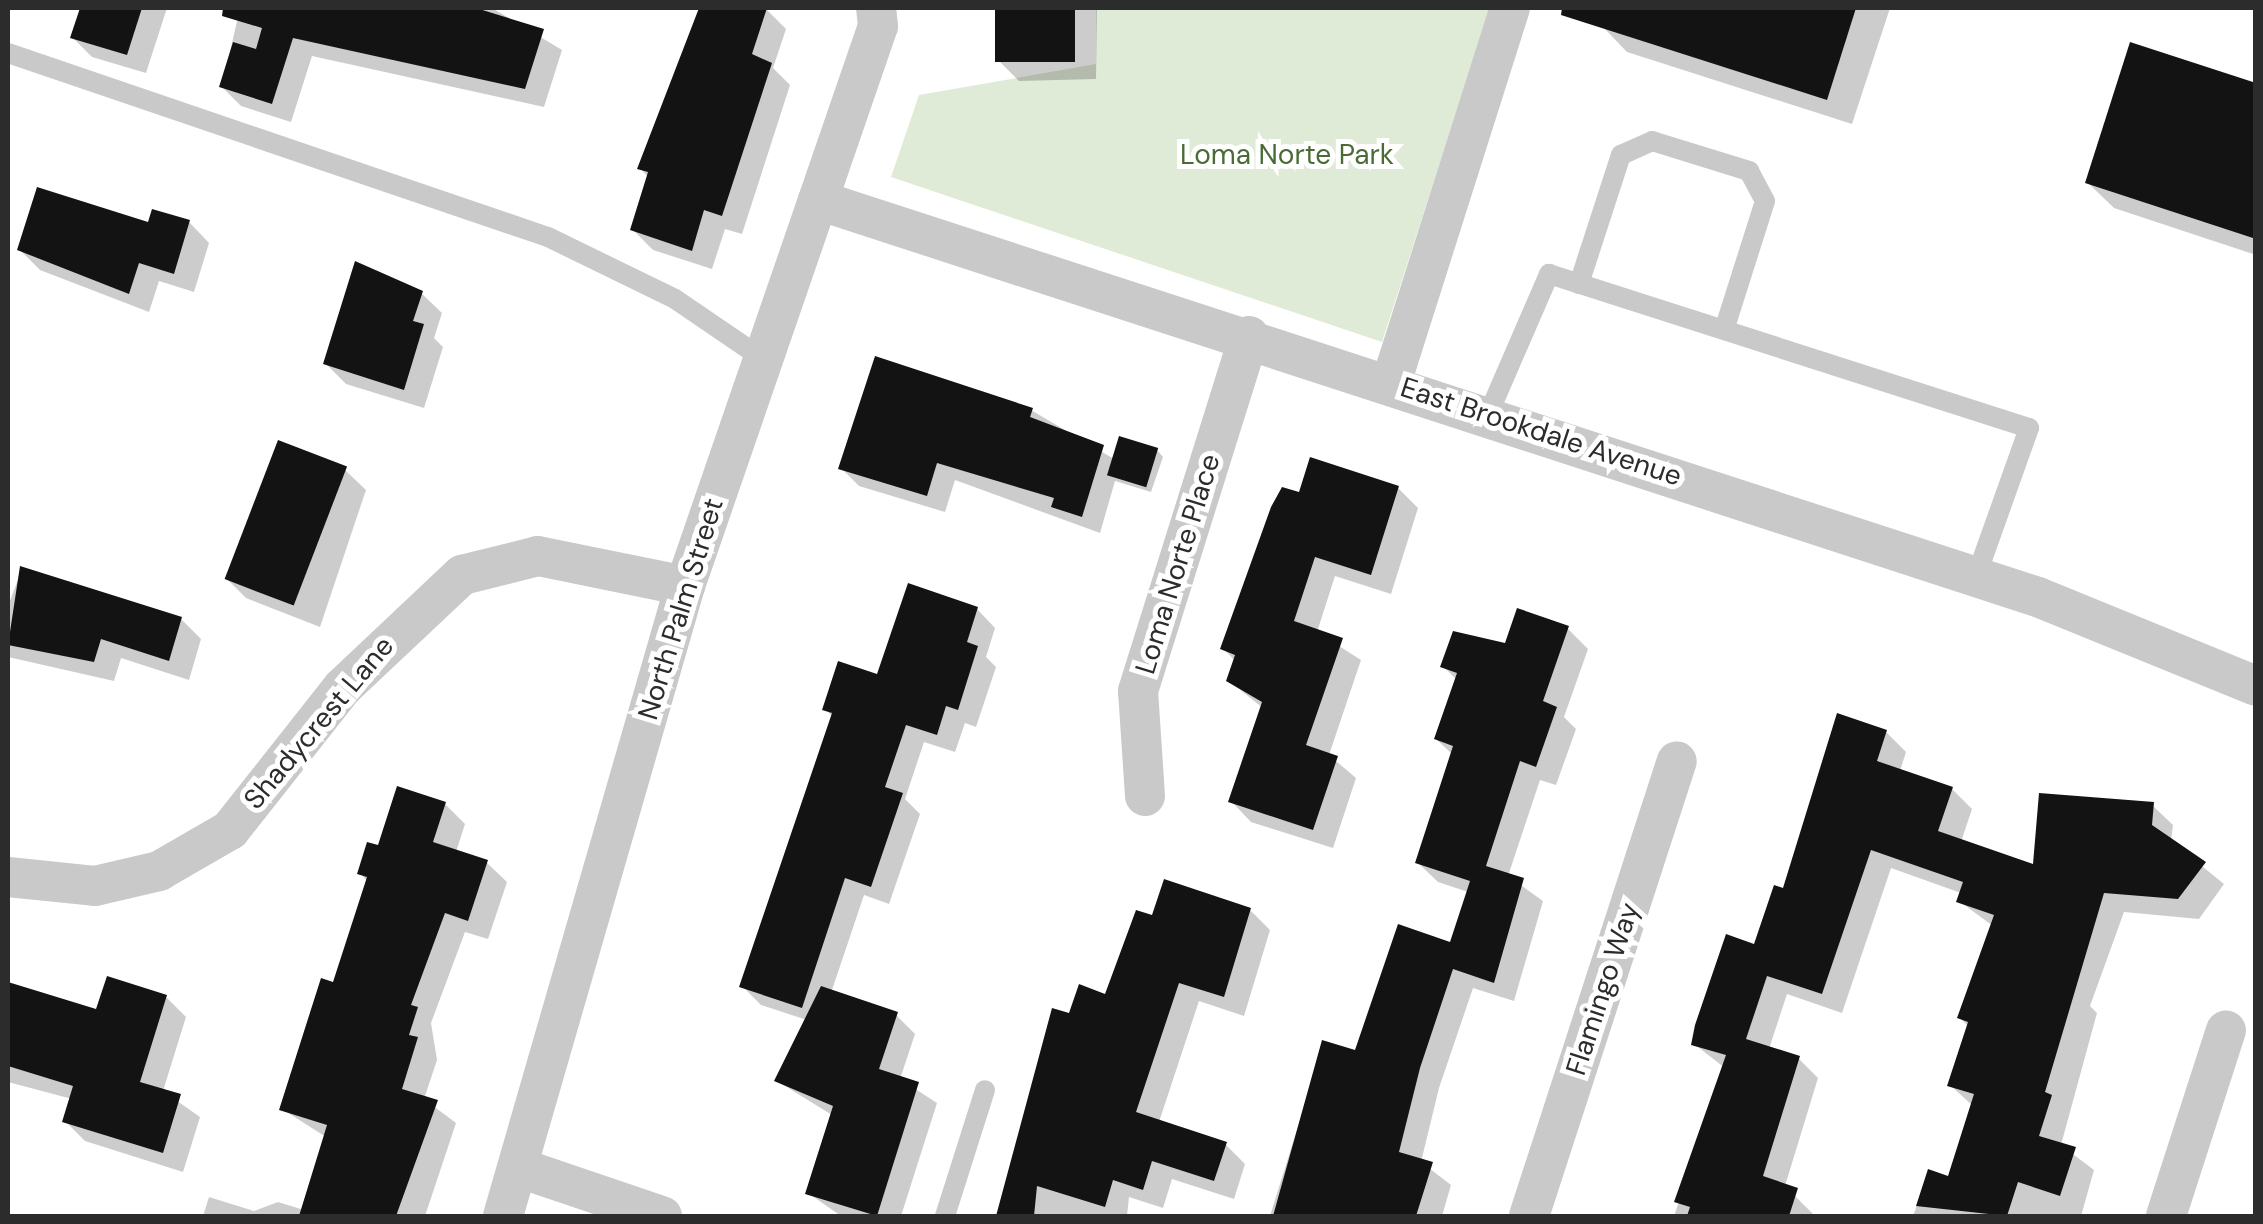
<!DOCTYPE html>
<html>
<head>
<meta charset="utf-8">
<style>
	body { margin:0 }
	#map { position:relative; width:2263px; height:1224px; overflow:hidden; background:#fff; font-family:"DM Sans",sans-serif }
	div>[style] { position:absolute }
	[style*='--x'] { left:calc(var(--x)*1px); top:calc(var(--y)*1px); width:calc(var(--w)*1px); rotate:calc(var(--a)*1deg) }
	.green>* { inset:0; background:#e0ebd7 }
	.shadow>* { inset:0; background:#0003 }
	.building>* { inset:0; background:#131313; transform-origin:0 0 }
	.lane>* { height:20px; margin:-10px; padding:0 10px; transform-origin:10px; border-radius:10px; background:#c9c9c9 }
	.street>* { height:40px; margin:-20px; padding:0 20px; transform-origin:20px; border-radius:20px; background:#c9c9c9 }
	span { translate:-50% -50%; white-space:nowrap; text-align:center; line-height:1.15; -webkit-text-stroke:10px #fff; paint-order:stroke }
	.park-label { font-size:28px; color:#4a6b36 }
	.street-label { font-size:28px; color:#2c2c2c }
	.frame { position:absolute; inset:0; border:10px solid #2c2c2c; pointer-events:none }
</style>
</head>
<body>
<div id="map">
	<div class="green">
		<i style="clip-path:polygon(1096px 8px,1490px 8px,1382px 342px,891px 177px,919px 95px,1096px 64px)"></i>
	</div>
	<div class="shadow">
		<i style="clip-path:polygon(82px 8px,167px 8px,146px 73px,92px 57px,73px 38px)"></i>
		<i style="clip-path:polygon(240px 8px,492px 8px,562px 50px,544px 107px,312px 56px,291px 122px,241px 106px,222px 87px)"></i>
		<i style="clip-path:polygon(700px 8px,766px 9px,786px 29px,773px 68px,790px 85px,742px 234px,725px 229px,712px 269px,653px 250px,633px 230px,649px 178px,640px 168px)"></i>
		<i style="clip-path:polygon(1003px 8px,1097px 8px,1096px 79px,1019px 81px,999px 61px)"></i>
		<i style="clip-path:polygon(1608px 8px,1890px 8px,1852px 124px,1627px 52px,1602px 26px)"></i>
		<i style="clip-path:polygon(2256px 86px,2256px 255px,2114px 208px,2088px 183px)"></i>
		<i style="clip-path:polygon(189px 222px,209px 243px,194px 292px,159px 281px,149px 312px,40px 270px,20px 250px)"></i>
		<i style="clip-path:polygon(421px 293px,442px 313px,434px 338px,443px 347px,424px 408px,346px 384px,326px 364px)"></i>
		<i style="clip-path:polygon(1031px 410px,1114px 459px,1157px 450px,1163px 457px,1151px 492px,1115px 481px,1100px 533px,955px 480px,945px 512px,859px 486px,841px 468px)"></i>
		<i style="clip-path:polygon(345px 470px,366px 490px,320px 627px,246px 598px,226px 578px)"></i>
		<i style="clip-path:polygon(1398px 488px,1418px 508px,1391px 594px,1335px 576px,1317px 632px,1361px 660px,1329px 755px,1356px 778px,1333px 848px,1251px 822px,1231px 801px,1263px 708px,1228px 680px,1235px 661px,1223px 648px,1300px 496px)"></i>
		<i style="clip-path:polygon(22px 569px,181px 619px,201px 639px,189px 680px,121px 658px,114px 681px,8px 657px,8px 606px)"></i>
		<i style="clip-path:polygon(977px 609px,995px 628px,986px 657px,996px 667px,976px 727px,965px 723px,955px 752px,924px 742px,905px 799px,920px 814px,889px 904px,864px 895px,831px 993px,896px 1015px,915px 1034px,900px 1079px,937px 1103px,901px 1216px,841px 1216px,808px 1193px,832px 1115px,777px 1081px,807px 1020px,761px 1005px,742px 986px,833px 717px,825px 709px)"></i>
		<i style="clip-path:polygon(1568px 629px,1588px 649px,1564px 717px,1576px 729px,1556px 785px,1540px 780px,1508px 876px,1543px 901px,1514px 1001px,1473px 988px,1439px 1088px,1421px 1162px,1451px 1185px,1442px 1216px,1270px 1216px,1324px 1043px,1357px 1053px,1451px 945px,1468px 892px,1438px 882px,1417px 862px,1453px 755px,1436px 739px,1457px 680px,1443px 666px)"></i>
		<i style="clip-path:polygon(1886px 732px,1906px 752px,1900px 771px,1952px 789px,1972px 809px,1961px 842px,2035px 867px,2152px 805px,2173px 825px,2171px 841px,2224px 884px,2199px 919px,2124px 912px,2090px 1006px,2097px 1013px,2061px 1145px,2094px 1170px,2081px 1216px,1913px 1216px,1929px 1172px,1949px 1179px,1973px 1106px,1950px 1085px,1969px 1027px,1960px 1018px,1993px 926px,1959px 901px,1961px 893px,1891px 868px,1842px 1013px,1787px 994px,1769px 1049px,1798px 1058px,1818px 1078px,1785px 1186px,1815px 1216px,1674px 1216px,1725px 1068px,1694px 1044px)"></i>
		<i style="clip-path:polygon(445px 804px,465px 824px,456px 852px,486px 862px,507px 882px,488px 939px,465px 932px,431px 1023px,437px 1060px,424px 1099px,456px 1123px,425px 1216px,203px 1216px,209px 1197px,254px 1211px,278px 1202px,304px 1210px,326px 1137px,282px 1109px,335px 985px,368px 882px,360px 873px)"></i>
		<i style="clip-path:polygon(1250px 910px,1270px 930px,1244px 1016px,1199px 1001px,1159px 1122px,1225px 1144px,1245px 1164px,1234px 1199px,1172px 1179px,1163px 1208px,1129px 1197px,1127px 1216px,998px 1216px,1054px 1011px,1071px 1016px,1107px 997px,1154px 918px)"></i>
		<i style="clip-path:polygon(8px 985px,98px 1012px,166px 997px,186px 1017px,163px 1091px,200px 1117px,183px 1172px,85px 1141px,65px 1121px,72px 1099px,8px 1082px)"></i>
	</div>
	<div class="building">
		<i style="clip-path:polygon(80px 8px,142px 8px,127px 55px,70px 38px)"></i>
		<i style="clip-path:polygon(223px 8px,476px 8px,544px 29px,525px 89px,293px 38px,272px 104px,219px 87px,233px 42px,256px 49px,262px 28px,222px 16px)"></i>
		<i style="clip-path:polygon(699px 8px,767px 8px,752px 54px,772px 63px,722px 216px,704px 210px,692px 251px,630px 230px,648px 172px,637px 169px)"></i>
		<i style="left:995px;top:8px;width:80px;height:54px"></i>
		<i style="clip-path:polygon(1562px 8px,1856px 8px,1827px 100px,1561px 15px)"></i>
		<i style="clip-path:polygon(2130px 42px,2256px 83px,2256px 239px,2085px 183px)"></i>
		<i style="clip-path:polygon(37px 187px,148px 222px,152px 209px,190px 220px,174px 274px,139px 263px,129px 294px,17px 250px)"></i>
		<i style="clip-path:polygon(355px 261px,423px 291px,413px 321px,424px 324px,404px 390px,323px 364px)"></i>
		<i style="clip-path:polygon(875px 356px,1033px 408px,1030px 417px,1104px 445px,1082px 517px,1051px 507px,1054px 498px,937px 463px,927px 496px,838px 469px)"></i>
		<i style="left:1119px;top:436px;width:41px;height:41px;rotate:17deg"></i>
		<i style="left:278px;top:440px;width:74px;height:149px;rotate:21deg"></i>
		<i style="clip-path:polygon(1310px 457px,1399px 486px,1371px 575px,1315px 557px,1294px 621px,1343px 638px,1306px 745px,1338px 756px,1313px 830px,1228px 802px,1262px 702px,1226px 681px,1235px 655px,1220px 649px,1271px 507px,1282px 487px,1299px 492px)"></i>
		<i style="clip-path:polygon(20px 566px,182px 617px,169px 661px,101px 639px,94px 662px,8px 645px)"></i>
		<i style="clip-path:polygon(908px 583px,978px 607px,967px 642px,978px 646px,958px 710px,946px 706px,937px 735px,906px 725px,885px 787px,903px 793px,871px 887px,845px 878px,802px 1008px,739px 987px,832px 713px,822px 710px,838px 661px,877px 674px)"></i>
		<i style="clip-path:polygon(1517px 608px,1569px 626px,1543px 701px,1557px 707px,1536px 767px,1520px 761px,1486px 866px,1524px 878px,1494px 983px,1453px 969px,1420px 1068px,1399px 1152px,1433px 1162px,1416px 1216px,1273px 1216px,1322px 1040px,1355px 1050px,1398px 924px,1450px 942px,1470px 881px,1415px 863px,1453px 746px,1434px 739px,1457px 673px,1440px 667px,1453px 631px,1505px 643px)"></i>
		<i style="clip-path:polygon(1837px 713px,1887px 730px,1877px 761px,1953px 787px,1938px 831px,2033px 864px,2039px 793px,2154px 802px,2152px 825px,2206px 862px,2178px 899px,2104px 893px,2045px 1092px,2052px 1095px,2039px 1136px,2076px 1147px,2060px 1196px,2018px 1182px,2007px 1216px,1916px 1206px,1928px 1169px,1948px 1176px,1974px 1094px,1947px 1086px,1968px 1022px,1957px 1018px,1994px 915px,1956px 902px,1963px 882px,1871px 850px,1822px 994px,1767px 976px,1746px 1039px,1800px 1056px,1763px 1176px,1798px 1188px,1789px 1216px,1687px 1216px,1690px 1207px,1674px 1202px,1726px 1055px,1691px 1045px,1695px 1025px,1726px 934px,1754px 944px,1774px 885px,1783px 888px)"></i>
		<i style="clip-path:polygon(397px 786px,446px 802px,433px 842px,488px 860px,468px 921px,445px 913px,411px 1005px,418px 1007px,409px 1035px,418px 1037px,402px 1089px,438px 1100px,396px 1216px,299px 1216px,327px 1125px,279px 1110px,321px 978px,333px 982px,367px 877px,357px 874px,367px 842px,378px 845px)"></i>
		<i style="clip-path:polygon(1164px 879px,1251px 908px,1224px 997px,1179px 983px,1136px 1112px,1227px 1142px,1214px 1181px,1152px 1161px,1143px 1190px,1113px 1180px,1105px 1207px,1037px 1186px,1034px 1216px,996px 1216px,1052px 1008px,1069px 1013px,1079px 984px,1105px 994px,1136px 910px,1152px 915px)"></i>
		<i style="clip-path:polygon(107px 976px,167px 995px,140px 1082px,181px 1094px,163px 1153px,62px 1122px,73px 1086px,8px 1066px,8px 982px,96px 1009px)"></i>
		<i style="clip-path:polygon(821px 986px,898px 1012px,879px 1069px,919px 1082px,877px 1216px,805px 1194px,833px 1106px,774px 1081px)"></i>
	</div>
	<div class="lane">
		<i style="--x:8;--y:53;--w:570;--a:18.82"></i>
		<i style="--x:548;--y:237;--w:141;--a:26"></i>
		<i style="--x:675;--y:299;--w:107;--a:34.3"></i>
		<i style="--x:1579;--y:284;--w:136;--a:-72"></i>
		<i style="--x:1621;--y:155;--w:34;--a:-24"></i>
		<i style="--x:1652;--y:141;--w:102;--a:17.2"></i>
		<i style="--x:1749;--y:171;--w:34;--a:62"></i>
		<i style="--x:1765;--y:201;--w:135;--a:107.6"></i>
		<i style="--x:1488;--y:415;--w:154;--a:-66.6"></i>
		<i style="--x:1549;--y:274;--w:504;--a:17.79"></i>
		<i style="--x:2029;--y:428;--w:158;--a:109.6"></i>
		<i style="--x:945;--y:1216;--w:132;--a:-72.4"></i>
	</div>
	<div class="street">
		<i style="--x:818;--y:200;--w:1283;--a:18.03"></i>
		<i style="--x:2038;--y:597;--w:235;--a:22.2"></i>
		<i style="--x:1391;--y:383;--w:393;--a:-72.4"></i>
		<i style="--x:1145;--y:796;--w:105;--a:-93.8"></i>
		<i style="--x:1138;--y:691;--w:372;--a:-72.6"></i>
		<i style="--x:8;--y:877;--w:87;--a:5.9"></i>
		<i style="--x:95;--y:886;--w:66;--a:-13.2"></i>
		<i style="--x:159;--y:871;--w:82;--a:-30"></i>
		<i style="--x:230;--y:830;--w:181;--a:-51.7"></i>
		<i style="--x:342;--y:688;--w:165;--a:-43.3"></i>
		<i style="--x:462;--y:575;--w:78;--a:-14"></i>
		<i style="--x:538;--y:556;--w:150;--a:11.5"></i>
		<i style="--x:520;--y:1168;--w:150;--a:18.7"></i>
		<i style="--x:503;--y:1216;--w:656;--a:-73.89"></i>
		<i style="--x:685;--y:586;--w:592;--a:-70.98"></i>
		<i style="--x:878;--y:26;--w:18;--a:-96"></i>
		<i style="--x:1529;--y:1216;--w:478;--a:-72"></i>
		<i style="--x:2166;--y:1216;--w:195;--a:-72.1"></i>
	</div>
	<div class="park-label">
		<span style="left:1287px;top:155px">Loma Norte Park</span>
	</div>
	<div class="street-label">
		<span style="left:1541px;top:432px;rotate:18deg">East Brookdale Avenue</span>
		<span style="left:1178px;top:564px;rotate:-73deg">Loma Norte Place</span>
		<span style="left:681px;top:609px;rotate:-73deg">North Palm Street</span>
		<span style="left:319px;top:723px;rotate:-50deg">Shadycrest Lane</span>
		<span style="left:1603px;top:989px;rotate:-72deg">Flamingo Way</span>
	</div>
	<div class="frame"></div>
</div>
</body>
</html>
